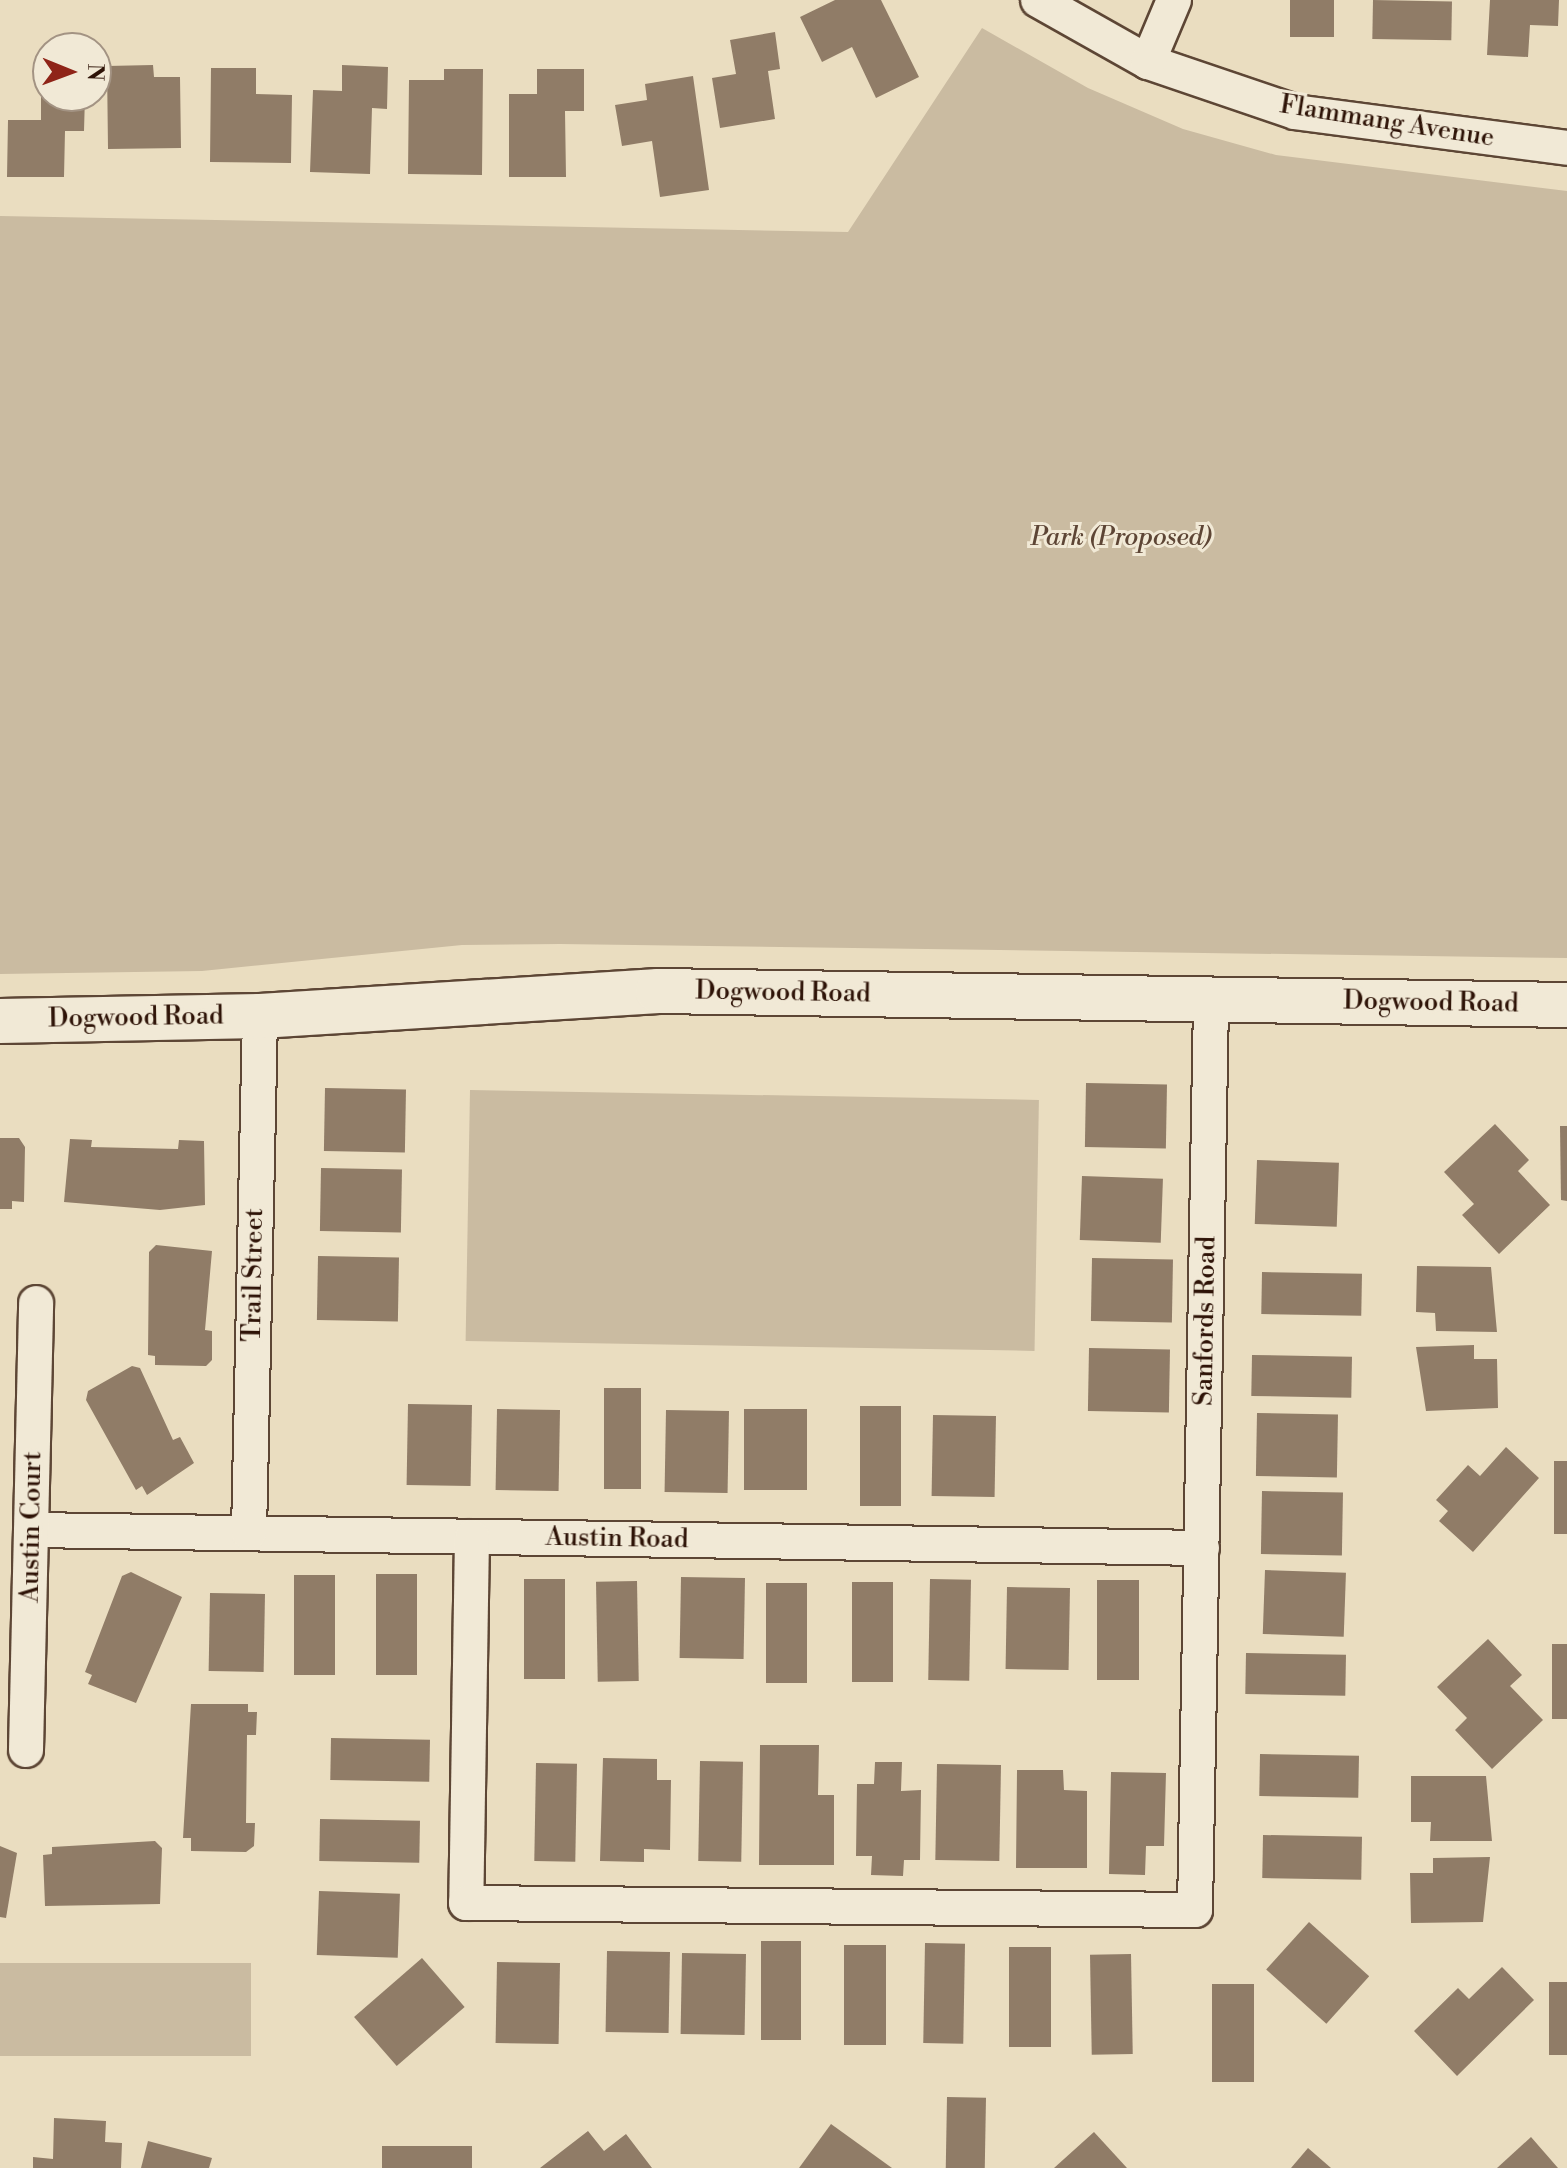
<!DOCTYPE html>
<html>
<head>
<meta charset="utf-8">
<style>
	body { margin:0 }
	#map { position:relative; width:1567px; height:2168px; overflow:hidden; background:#eaddc0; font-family:"Libre Bodoni",serif }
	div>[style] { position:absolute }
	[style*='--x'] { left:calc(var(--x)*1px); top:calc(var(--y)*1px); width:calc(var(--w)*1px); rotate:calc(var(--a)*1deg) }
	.green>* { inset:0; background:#cabba1; transform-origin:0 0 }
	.building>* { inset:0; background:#907c67; transform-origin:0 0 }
	.roads { filter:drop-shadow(2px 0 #5d4635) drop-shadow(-2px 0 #5d4635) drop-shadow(0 2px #5d4635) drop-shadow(0 -2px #5d4635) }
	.street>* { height:34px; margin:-17px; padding:0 17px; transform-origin:17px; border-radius:17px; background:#f1e9d6 }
	.secondary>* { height:44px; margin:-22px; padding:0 22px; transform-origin:22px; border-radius:22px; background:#f1e9d6 }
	span { translate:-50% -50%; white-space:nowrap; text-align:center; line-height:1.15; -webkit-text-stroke:6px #f1e9d6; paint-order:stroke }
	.street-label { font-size:26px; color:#2e1307 }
	.park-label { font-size:26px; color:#5d4535; font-style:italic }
	.north { position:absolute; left:32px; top:32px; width:80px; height:80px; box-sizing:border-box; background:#f1e9d6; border:2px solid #a39383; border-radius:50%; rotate:91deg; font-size:22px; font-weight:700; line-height:32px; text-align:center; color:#2e1307 }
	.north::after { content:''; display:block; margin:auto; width:28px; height:36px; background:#8f2418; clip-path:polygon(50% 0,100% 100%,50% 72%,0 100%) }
</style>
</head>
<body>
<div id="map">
	<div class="green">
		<i style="clip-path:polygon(982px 28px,1088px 88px,1183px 129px,1276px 155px,1567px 191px,1567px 958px,560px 944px,462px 945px,202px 971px,0 974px,0 216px,848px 232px)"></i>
		<i style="left:470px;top:1090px;width:569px;height:251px;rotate:1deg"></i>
		<i style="left:0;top:1963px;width:251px;height:93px"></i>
	</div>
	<div class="building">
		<i style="clip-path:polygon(835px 0,881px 0,919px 77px,876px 98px,852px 47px,822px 62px,800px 17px)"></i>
		<i style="left:1290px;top:0;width:44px;height:37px"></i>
		<i style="left:1373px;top:0;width:79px;height:39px;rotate:1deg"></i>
		<i style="clip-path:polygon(1490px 0,1559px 0,1558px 26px,1530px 25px,1528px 57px,1487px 55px)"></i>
		<i style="clip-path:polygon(775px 32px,780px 69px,768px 71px,775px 119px,720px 128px,712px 78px,736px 74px,730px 40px)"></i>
		<i style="clip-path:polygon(153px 65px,154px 77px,180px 77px,181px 148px,108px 149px,107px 66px)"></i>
		<i style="clip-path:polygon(342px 65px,388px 67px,387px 109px,372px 108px,370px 174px,310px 172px,313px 90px,342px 91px)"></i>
		<i style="clip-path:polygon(211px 68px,256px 68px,256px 94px,292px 95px,291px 163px,210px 162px)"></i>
		<i style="clip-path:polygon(444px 69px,483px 69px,482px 175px,408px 174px,409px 80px,444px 80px)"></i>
		<i style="clip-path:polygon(537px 69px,584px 69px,584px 111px,565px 111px,566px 177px,509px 177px,509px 94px,537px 94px)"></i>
		<i style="clip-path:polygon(693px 76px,709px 190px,660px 197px,652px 141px,622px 146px,615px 105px,647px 100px,645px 84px)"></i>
		<i style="clip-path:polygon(41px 90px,85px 96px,84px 131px,65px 131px,64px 177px,7px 177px,8px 120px,41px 120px)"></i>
		<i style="left:1086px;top:1083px;width:81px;height:64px;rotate:1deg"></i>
		<i style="left:325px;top:1088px;width:81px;height:63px;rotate:1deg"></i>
		<i style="clip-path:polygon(1495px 1124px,1529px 1160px,1518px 1171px,1550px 1205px,1499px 1254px,1462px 1215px,1474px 1204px,1444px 1172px)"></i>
		<i style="clip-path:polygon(1560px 1126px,1567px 1126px,1567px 1201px,1561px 1200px)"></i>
		<i style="clip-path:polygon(0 1138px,19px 1138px,25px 1147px,24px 1202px,12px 1201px,12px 1209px,0 1209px)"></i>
		<i style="clip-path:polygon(70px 1139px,92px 1140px,91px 1147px,178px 1149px,179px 1140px,204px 1141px,205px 1205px,160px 1210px,64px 1202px)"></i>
		<i style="left:1257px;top:1160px;width:82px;height:64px;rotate:2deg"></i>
		<i style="left:321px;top:1168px;width:81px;height:63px;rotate:1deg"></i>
		<i style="left:1082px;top:1176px;width:81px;height:64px;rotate:2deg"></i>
		<i style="clip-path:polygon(156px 1245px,212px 1251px,205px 1330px,212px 1331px,212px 1360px,206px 1366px,155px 1365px,155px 1356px,148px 1355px,149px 1252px)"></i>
		<i style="left:318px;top:1256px;width:81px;height:64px;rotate:1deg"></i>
		<i style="left:1092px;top:1258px;width:81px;height:63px;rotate:1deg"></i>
		<i style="clip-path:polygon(1417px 1266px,1491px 1267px,1497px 1332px,1436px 1331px,1435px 1313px,1416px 1312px)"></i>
		<i style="left:1262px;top:1272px;width:100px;height:42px;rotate:1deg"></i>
		<i style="clip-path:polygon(1474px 1345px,1474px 1359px,1497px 1359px,1498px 1408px,1426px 1411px,1416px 1347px)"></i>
		<i style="left:1089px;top:1348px;width:81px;height:63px;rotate:1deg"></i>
		<i style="left:1252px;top:1355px;width:100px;height:41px;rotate:1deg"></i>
		<i style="clip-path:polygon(132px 1366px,140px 1368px,173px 1440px,180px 1437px,194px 1463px,147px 1495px,142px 1486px,136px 1490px,86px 1400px,88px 1391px)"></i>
		<i style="left:604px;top:1388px;width:37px;height:101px"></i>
		<i style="left:408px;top:1404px;width:64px;height:81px;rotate:1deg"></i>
		<i style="left:860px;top:1406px;width:41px;height:100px"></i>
		<i style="left:497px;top:1409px;width:63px;height:81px;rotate:1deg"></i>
		<i style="left:744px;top:1409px;width:63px;height:81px"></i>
		<i style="left:666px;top:1410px;width:63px;height:82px;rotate:1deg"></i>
		<i style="left:1257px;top:1413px;width:81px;height:63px;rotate:1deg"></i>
		<i style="left:933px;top:1415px;width:63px;height:81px;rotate:1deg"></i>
		<i style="clip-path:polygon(1506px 1447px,1539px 1478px,1473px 1552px,1439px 1521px,1448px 1511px,1436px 1500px,1468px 1465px,1480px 1476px)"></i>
		<i style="left:1567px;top:1461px;width:73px;height:13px;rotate:90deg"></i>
		<i style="left:1262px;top:1491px;width:81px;height:63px;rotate:1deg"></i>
		<i style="left:1265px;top:1570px;width:81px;height:64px;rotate:2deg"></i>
		<i style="clip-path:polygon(131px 1572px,182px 1597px,136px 1703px,88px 1684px,92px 1675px,85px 1672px,122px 1576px)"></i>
		<i style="left:376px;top:1574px;width:41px;height:101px"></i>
		<i style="left:294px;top:1575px;width:41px;height:100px"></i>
		<i style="left:681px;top:1577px;width:64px;height:81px;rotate:1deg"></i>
		<i style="left:524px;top:1579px;width:41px;height:100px"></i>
		<i style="left:930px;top:1579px;width:41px;height:101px;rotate:1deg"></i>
		<i style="left:1097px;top:1580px;width:42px;height:100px"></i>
		<i style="left:637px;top:1581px;width:100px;height:41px;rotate:89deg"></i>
		<i style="left:852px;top:1582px;width:41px;height:100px"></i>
		<i style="left:766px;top:1583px;width:41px;height:100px"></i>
		<i style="left:1007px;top:1587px;width:63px;height:82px;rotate:1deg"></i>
		<i style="left:210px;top:1593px;width:55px;height:78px;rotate:1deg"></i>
		<i style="clip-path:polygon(1488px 1639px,1522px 1675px,1510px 1686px,1543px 1720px,1492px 1769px,1455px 1730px,1467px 1718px,1437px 1687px)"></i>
		<i style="left:1552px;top:1644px;width:15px;height:75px"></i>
		<i style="left:1246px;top:1653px;width:100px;height:41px;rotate:1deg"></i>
		<i style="clip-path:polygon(191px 1704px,248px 1704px,248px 1712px,257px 1712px,256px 1735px,247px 1735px,246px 1823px,255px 1823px,254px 1846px,246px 1852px,191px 1851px,191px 1838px,183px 1838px)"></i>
		<i style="left:331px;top:1738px;width:99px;height:42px;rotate:1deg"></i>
		<i style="clip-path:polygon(760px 1745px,819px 1745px,818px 1795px,834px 1795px,834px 1865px,759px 1865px)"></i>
		<i style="left:1260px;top:1754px;width:99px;height:42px;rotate:1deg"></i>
		<i style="clip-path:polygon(603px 1758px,657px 1759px,657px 1780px,671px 1780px,670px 1850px,644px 1849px,644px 1862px,600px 1861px)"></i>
		<i style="left:700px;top:1761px;width:43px;height:100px;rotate:1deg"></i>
		<i style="clip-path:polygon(875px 1762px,902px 1762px,901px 1791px,921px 1790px,920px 1860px,904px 1860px,903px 1876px,871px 1875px,872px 1856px,856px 1856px,857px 1784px,874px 1784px)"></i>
		<i style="left:536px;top:1763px;width:41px;height:98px;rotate:1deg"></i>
		<i style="left:937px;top:1764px;width:64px;height:96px;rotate:1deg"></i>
		<i style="clip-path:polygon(1017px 1770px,1063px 1770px,1064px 1790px,1087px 1791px,1087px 1868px,1016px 1868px)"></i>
		<i style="clip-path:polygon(1111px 1772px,1166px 1773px,1164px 1846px,1146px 1846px,1145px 1875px,1109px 1874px)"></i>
		<i style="clip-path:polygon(1411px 1776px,1486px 1776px,1492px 1841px,1430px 1841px,1431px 1822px,1411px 1822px)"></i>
		<i style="left:320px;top:1819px;width:100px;height:42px;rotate:1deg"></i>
		<i style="left:1263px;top:1835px;width:99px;height:43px;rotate:1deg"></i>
		<i style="clip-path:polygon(155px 1841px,162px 1848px,160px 1904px,45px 1906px,43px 1855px,52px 1854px,52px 1847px)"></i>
		<i style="clip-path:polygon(0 1846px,17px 1853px,6px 1918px,0 1917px)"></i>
		<i style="clip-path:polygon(1490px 1857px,1483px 1922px,1411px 1923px,1410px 1873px,1433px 1873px,1433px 1858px)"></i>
		<i style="left:319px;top:1891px;width:81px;height:64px;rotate:2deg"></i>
		<i style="left:1309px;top:1922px;width:81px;height:64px;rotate:42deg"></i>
		<i style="left:761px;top:1941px;width:40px;height:99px"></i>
		<i style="left:925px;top:1943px;width:40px;height:100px;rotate:1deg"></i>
		<i style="left:844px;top:1945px;width:42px;height:100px"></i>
		<i style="left:1051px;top:1947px;width:100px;height:42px;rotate:90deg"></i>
		<i style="left:607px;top:1951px;width:63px;height:81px;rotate:1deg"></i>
		<i style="left:682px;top:1953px;width:64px;height:81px;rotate:1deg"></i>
		<i style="left:1131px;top:1954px;width:100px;height:41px;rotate:89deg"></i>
		<i style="left:422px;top:1958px;width:65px;height:90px;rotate:49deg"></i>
		<i style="left:497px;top:1962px;width:63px;height:81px;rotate:1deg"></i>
		<i style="clip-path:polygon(1502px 1967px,1534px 2000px,1457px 2076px,1414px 2031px,1458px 1988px,1469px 1999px)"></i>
		<i style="left:1549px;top:1982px;width:18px;height:73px"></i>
		<i style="left:1212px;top:1984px;width:42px;height:98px"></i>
		<i style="left:947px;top:2097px;width:39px;height:71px;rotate:1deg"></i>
		<i style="clip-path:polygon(54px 2118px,106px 2121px,105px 2142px,122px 2143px,121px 2168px,33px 2168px,33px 2157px,53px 2159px)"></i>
		<i style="clip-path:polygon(831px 2124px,892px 2168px,799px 2168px)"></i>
		<i style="clip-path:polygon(588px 2131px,604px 2151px,626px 2134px,652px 2168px,540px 2168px)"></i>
		<i style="clip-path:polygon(1094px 2132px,1127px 2168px,1054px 2168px)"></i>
		<i style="clip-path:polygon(1531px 2137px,1558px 2168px,1497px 2168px)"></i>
		<i style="clip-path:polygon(148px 2141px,212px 2158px,209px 2168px,141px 2168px)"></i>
		<i style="left:382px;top:2146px;width:90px;height:22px"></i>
		<i style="clip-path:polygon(1308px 2148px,1331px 2168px,1291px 2168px)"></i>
	</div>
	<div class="roads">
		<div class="street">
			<i style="--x:1038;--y:0;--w:126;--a:29.4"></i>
			<i style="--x:1148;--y:62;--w:155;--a:18.8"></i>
			<i style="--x:1295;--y:112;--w:274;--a:7.5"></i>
			<i style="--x:1148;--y:62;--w:67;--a:-67.2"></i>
			<i style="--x:32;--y:1530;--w:1170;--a:0.88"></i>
			<i style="--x:249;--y:1533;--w:517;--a:-88.78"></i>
			<i style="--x:472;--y:1537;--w:366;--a:90.9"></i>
			<i style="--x:466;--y:1903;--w:729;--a:0.55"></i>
			<i style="--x:1195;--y:1910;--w:911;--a:-88.99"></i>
			<i style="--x:26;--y:1750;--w:447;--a:-88.7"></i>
		</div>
		<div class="secondary">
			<i style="--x:0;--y:1021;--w:260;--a:-1.1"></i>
			<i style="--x:260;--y:1016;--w:399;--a:-3.6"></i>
			<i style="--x:658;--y:991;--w:909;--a:0.88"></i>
		</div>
	</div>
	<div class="street-label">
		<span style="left:1387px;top:122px;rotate:9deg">Flammang Avenue</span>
		<span style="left:783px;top:993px;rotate:1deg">Dogwood Road</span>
		<span style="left:1431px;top:1003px;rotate:1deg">Dogwood Road</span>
		<span style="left:136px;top:1018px;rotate:-1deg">Dogwood Road</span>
		<span style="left:254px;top:1275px;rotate:-89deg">Trail Street</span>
		<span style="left:1206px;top:1321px;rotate:-89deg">Sanfords Road</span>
		<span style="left:32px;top:1527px;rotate:-89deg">Austin Court</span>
		<span style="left:617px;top:1539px;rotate:1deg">Austin Road</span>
	</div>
	<div class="park-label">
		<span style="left:1121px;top:538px">Park (Proposed)</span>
	</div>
	<div class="north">N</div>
</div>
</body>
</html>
